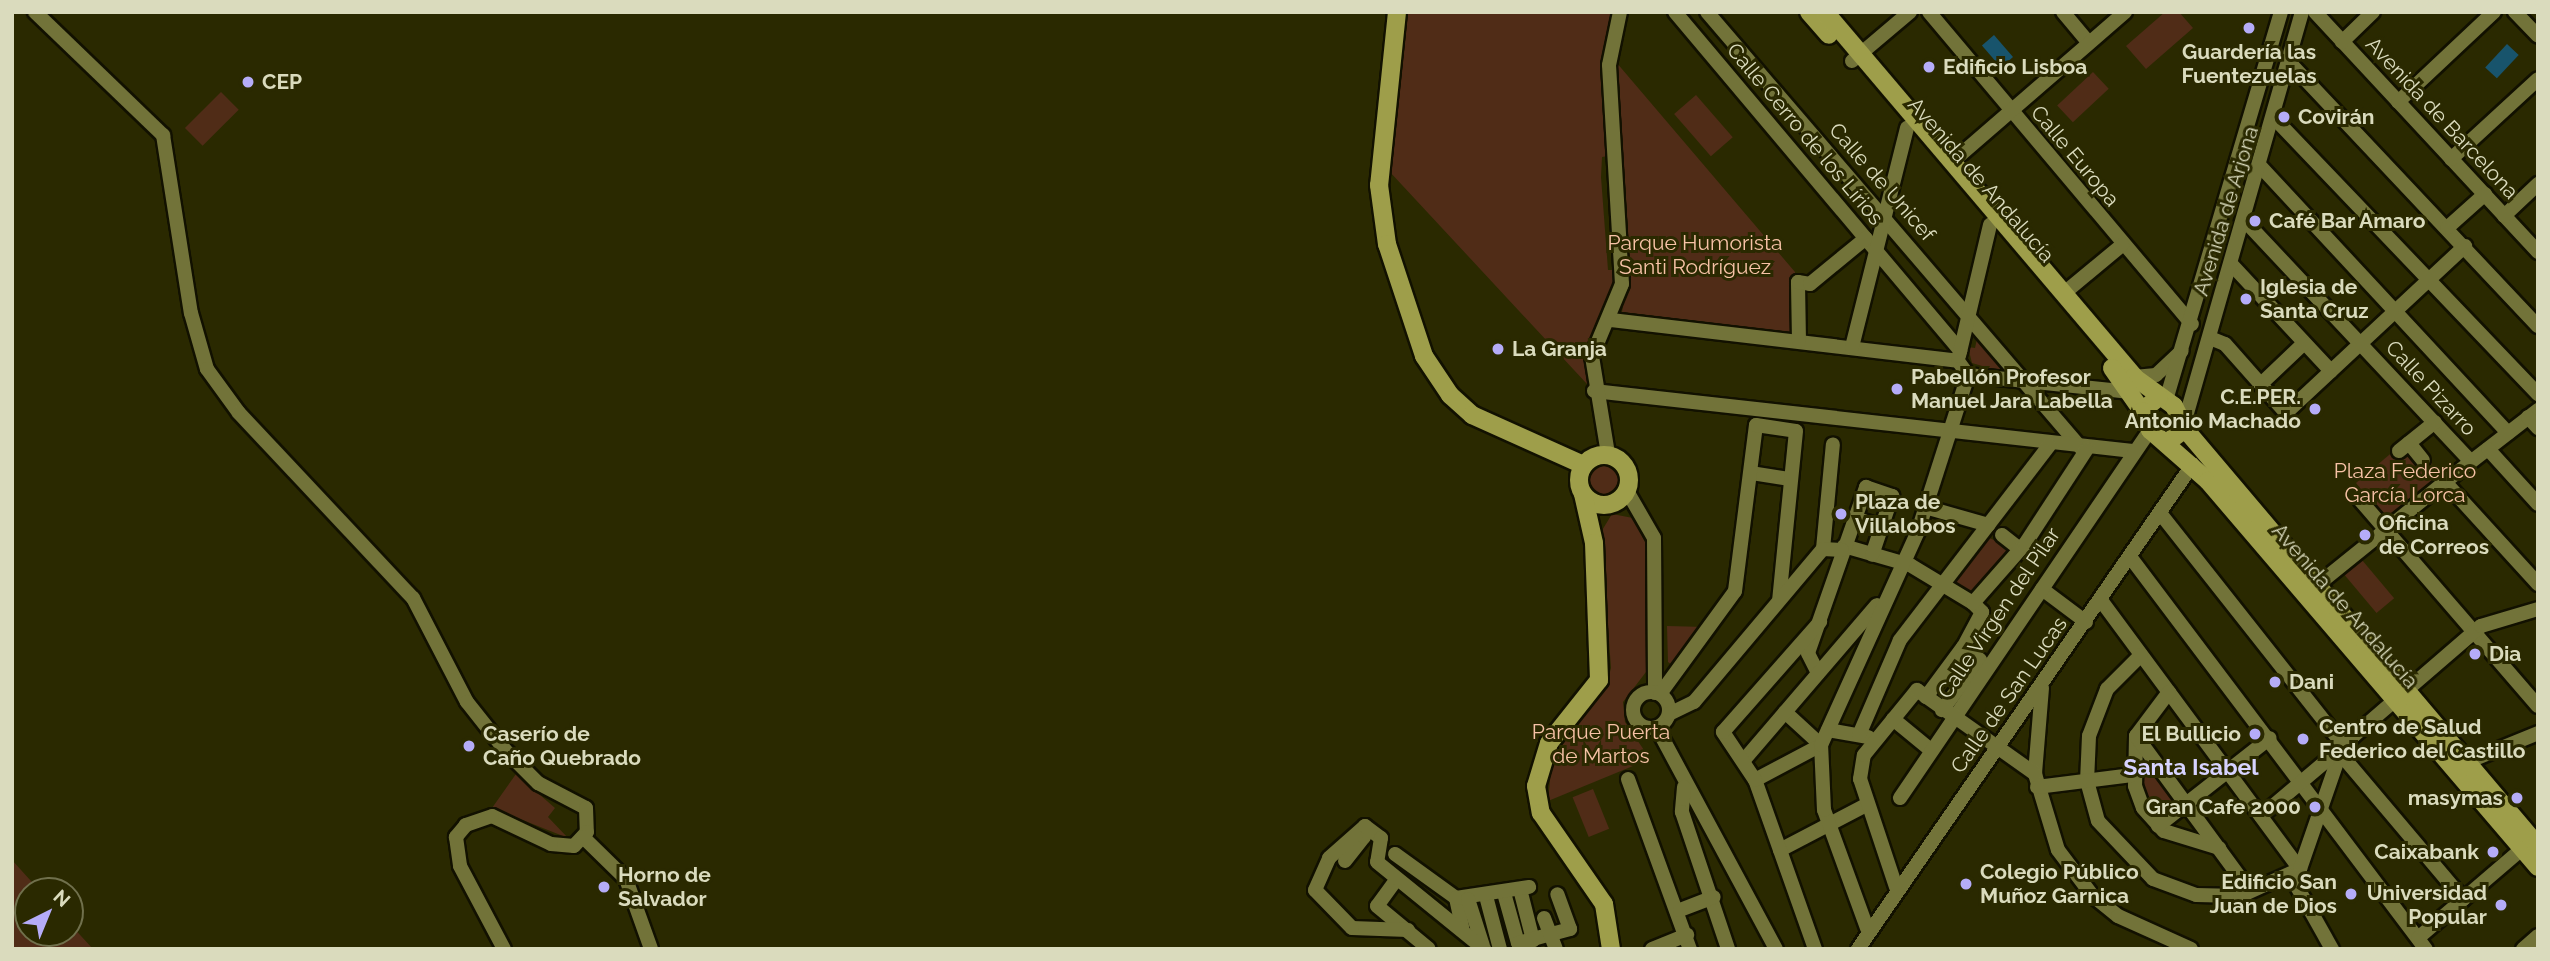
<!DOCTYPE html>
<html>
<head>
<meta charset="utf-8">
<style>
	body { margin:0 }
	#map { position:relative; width:2550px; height:961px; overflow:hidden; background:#2a2900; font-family:Raleway,sans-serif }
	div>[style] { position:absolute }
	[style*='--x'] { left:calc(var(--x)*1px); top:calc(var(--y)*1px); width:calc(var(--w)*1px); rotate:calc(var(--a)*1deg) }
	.green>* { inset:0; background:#502c17; transform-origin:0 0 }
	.round { border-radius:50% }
	.water>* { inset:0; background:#18546c; transform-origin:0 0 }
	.roads { filter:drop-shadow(2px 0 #121100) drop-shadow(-2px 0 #121100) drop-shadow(0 2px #121100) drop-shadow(0 -2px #121100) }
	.minor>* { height:14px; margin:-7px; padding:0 7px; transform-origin:7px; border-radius:7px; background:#727339 }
	.minor>.ring { margin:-7px; padding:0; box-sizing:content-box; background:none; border:14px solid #727339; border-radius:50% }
	.major>* { height:18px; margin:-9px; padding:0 9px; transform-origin:9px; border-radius:9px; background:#9e9e4a }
	.major>.ring { margin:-9px; padding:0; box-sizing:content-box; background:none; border:18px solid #9e9e4a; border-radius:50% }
	.dots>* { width:19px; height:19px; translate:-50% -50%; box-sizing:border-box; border:4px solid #2a2900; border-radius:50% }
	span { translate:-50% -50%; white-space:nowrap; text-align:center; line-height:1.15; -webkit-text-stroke:6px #2a2900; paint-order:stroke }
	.poi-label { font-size:21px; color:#dadbbd; font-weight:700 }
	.left { translate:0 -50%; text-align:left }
	.right { translate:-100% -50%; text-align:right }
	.street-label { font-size:21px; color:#dadbbd }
	.park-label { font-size:21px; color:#f7c2a6 }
	.neighbourhood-label { font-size:23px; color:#d7d3ff; font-weight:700 }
	.frame { position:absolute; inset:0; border:14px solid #dadbbd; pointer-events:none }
	.north { position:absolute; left:14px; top:877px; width:70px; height:70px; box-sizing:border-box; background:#2a2900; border:2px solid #70704c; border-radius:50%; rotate:43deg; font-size:19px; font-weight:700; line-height:28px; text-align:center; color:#dadbbd }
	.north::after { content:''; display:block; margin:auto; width:24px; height:32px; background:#b5acf8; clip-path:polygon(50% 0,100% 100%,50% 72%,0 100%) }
</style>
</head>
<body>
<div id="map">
	<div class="green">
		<i style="clip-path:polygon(1407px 12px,1613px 12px,1601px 62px,1608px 156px,1602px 157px,1601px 177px,1608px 270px,1615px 270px,1615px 284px,1585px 349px,1587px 384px,1389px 171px)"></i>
		<i style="clip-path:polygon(2165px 12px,2179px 12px,2193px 28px,2146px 69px,2126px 46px)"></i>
		<i style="clip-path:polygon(1616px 62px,1795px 272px,1793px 333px,1622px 312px,1630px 260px)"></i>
		<i style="left:2093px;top:72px;width:23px;height:49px;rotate:47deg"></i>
		<i style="left:221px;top:92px;width:25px;height:51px;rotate:45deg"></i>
		<i style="left:1696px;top:95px;width:56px;height:29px;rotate:49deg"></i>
		<i style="clip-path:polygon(1972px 332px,2007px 372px,2006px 373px,1972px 363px,1968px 347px,1975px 348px,1977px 339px)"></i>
		<i style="clip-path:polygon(2409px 438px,2444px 477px,2394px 531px,2356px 483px)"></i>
		<i class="round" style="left:1588px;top:461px;width:34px;height:34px"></i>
		<i style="clip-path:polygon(1612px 514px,1633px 518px,1647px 546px,1646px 672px,1623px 702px,1625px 722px,1650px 759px,1548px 801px,1553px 750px,1606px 687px,1611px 668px,1601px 532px)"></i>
		<i style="clip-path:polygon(1987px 537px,2015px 549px,1973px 599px,1952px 579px)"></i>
		<i style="left:2362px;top:560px;width:50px;height:23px;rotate:50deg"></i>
		<i style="clip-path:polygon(1667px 626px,1706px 627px,1675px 667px,1668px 662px)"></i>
		<i style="clip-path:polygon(2139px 739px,2179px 803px,2157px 819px,2139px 785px)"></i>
		<i style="clip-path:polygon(516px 774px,555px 808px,548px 817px,568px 838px,492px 808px)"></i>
		<i style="left:1593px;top:789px;width:43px;height:22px;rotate:68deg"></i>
		<i style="clip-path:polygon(12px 860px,40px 891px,28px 891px,28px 933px,70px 933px,70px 924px,93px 949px,12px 949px)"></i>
	</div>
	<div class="water">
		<i style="left:1994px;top:35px;width:29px;height:16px;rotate:49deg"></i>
		<i style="left:2507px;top:44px;width:16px;height:32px;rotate:43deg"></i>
	</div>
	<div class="roads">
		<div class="minor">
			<i style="--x:35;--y:12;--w:178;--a:43.9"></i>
			<i style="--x:163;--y:135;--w:180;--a:81.1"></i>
			<i style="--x:191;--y:313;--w:58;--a:74.1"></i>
			<i style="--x:207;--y:369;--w:54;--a:54"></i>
			<i style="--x:239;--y:413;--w:254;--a:46.8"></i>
			<i style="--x:413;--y:598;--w:117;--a:62.6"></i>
			<i style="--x:467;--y:702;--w:61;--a:51.6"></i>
			<i style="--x:505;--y:750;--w:47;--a:45"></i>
			<i style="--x:538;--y:783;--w:54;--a:27.5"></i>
			<i style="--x:586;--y:808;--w:24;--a:88"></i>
			<i style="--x:587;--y:832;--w:19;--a:133"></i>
			<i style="--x:574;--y:846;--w:23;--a:-175"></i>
			<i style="--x:551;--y:844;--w:65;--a:-154.6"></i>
			<i style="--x:492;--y:816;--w:28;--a:161"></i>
			<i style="--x:466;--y:825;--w:16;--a:130"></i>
			<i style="--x:456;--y:837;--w:29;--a:82"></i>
			<i style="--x:460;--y:866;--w:94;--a:62.1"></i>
			<i style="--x:1675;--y:12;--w:443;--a:49.9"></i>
			<i style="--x:1707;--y:12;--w:574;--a:49.38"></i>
			<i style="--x:1929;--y:12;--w:408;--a:49.9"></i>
			<i style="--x:2063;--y:12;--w:40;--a:50"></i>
			<i style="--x:2315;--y:12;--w:328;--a:47.1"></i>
			<i style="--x:2515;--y:12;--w:33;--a:46"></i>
			<i style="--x:2342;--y:42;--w:43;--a:-44.1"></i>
			<i style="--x:1852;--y:61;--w:76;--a:-40.2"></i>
			<i style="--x:2289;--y:62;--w:363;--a:46.7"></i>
			<i style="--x:2398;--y:102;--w:132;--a:-43.2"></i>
			<i style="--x:2275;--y:119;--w:381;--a:46.3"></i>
			<i style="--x:2451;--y:159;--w:118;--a:-42.6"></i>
			<i style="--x:1952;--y:162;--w:229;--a:-40.9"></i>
			<i style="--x:2261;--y:167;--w:363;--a:47.1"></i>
			<i style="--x:2504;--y:216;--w:47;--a:-43.3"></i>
			<i style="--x:2245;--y:221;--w:330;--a:46.8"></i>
			<i style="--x:2447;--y:228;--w:51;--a:-41.8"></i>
			<i style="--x:2232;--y:265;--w:145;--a:47"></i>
			<i style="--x:2063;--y:294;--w:77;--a:-39.7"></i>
			<i style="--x:1611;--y:320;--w:349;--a:6.7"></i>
			<i style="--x:1958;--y:361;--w:17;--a:54"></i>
			<i style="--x:2210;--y:338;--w:16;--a:22"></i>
			<i style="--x:2225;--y:344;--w:92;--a:48.5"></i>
			<i style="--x:2286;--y:413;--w:245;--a:-43"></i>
			<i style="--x:1799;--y:341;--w:59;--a:-91"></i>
			<i style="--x:1798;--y:282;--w:12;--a:9"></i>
			<i style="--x:1810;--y:284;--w:72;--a:-39.4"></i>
			<i style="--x:1852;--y:347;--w:226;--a:-75.9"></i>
			<i style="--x:1959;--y:356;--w:135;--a:-76.7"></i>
			<i style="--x:1968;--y:375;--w:163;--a:6"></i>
			<i style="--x:2134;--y:377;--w:22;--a:-5"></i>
			<i style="--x:2156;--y:375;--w:35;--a:-43"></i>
			<i style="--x:2261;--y:384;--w:59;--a:-43.6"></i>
			<i style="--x:1594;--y:391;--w:542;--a:6.35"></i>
			<i style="--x:2166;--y:400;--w:405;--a:-73.5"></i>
			<i style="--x:2538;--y:410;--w:118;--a:142.3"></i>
			<i style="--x:2445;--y:482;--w:138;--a:47.6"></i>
			<i style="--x:2528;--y:417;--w:15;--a:48"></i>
			<i style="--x:2185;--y:420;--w:424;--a:-74"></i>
			<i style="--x:2409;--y:443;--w:22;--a:51"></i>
			<i style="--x:2488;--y:449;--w:74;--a:47.7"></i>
			<i style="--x:2399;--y:451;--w:46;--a:-38.9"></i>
			<i style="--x:1608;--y:454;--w:99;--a:-99.3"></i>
			<i style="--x:1592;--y:356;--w:78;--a:-67.4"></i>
			<i style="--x:1622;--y:284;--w:219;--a:-93.4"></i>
			<i style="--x:1609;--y:65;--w:54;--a:-78.3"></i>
			<i style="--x:1751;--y:473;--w:39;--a:9"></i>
			<i style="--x:1627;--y:491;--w:54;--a:60.1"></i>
			<i style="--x:1654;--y:538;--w:155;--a:89.6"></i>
			<i style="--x:2360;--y:500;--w:272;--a:49.2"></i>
			<i style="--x:1925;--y:507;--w:66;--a:15.9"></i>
			<i style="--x:2160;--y:513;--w:295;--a:51.7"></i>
			<i style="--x:1854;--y:518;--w:29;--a:18"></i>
			<i style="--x:2002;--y:535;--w:23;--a:38"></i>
			<i style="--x:1844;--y:546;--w:69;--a:16.1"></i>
			<i style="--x:1910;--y:565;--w:74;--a:31.1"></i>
			<i style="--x:1973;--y:603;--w:13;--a:45"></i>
			<i style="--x:1982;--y:612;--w:40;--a:118"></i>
			<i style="--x:1823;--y:549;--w:105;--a:-84.6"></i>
			<i style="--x:2131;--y:558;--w:490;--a:53"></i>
			<i style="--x:2316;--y:586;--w:159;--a:-38.9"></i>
			<i style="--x:2042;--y:589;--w:55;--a:36.9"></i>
			<i style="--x:2100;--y:599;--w:336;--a:53.5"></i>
			<i style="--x:1973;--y:603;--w:79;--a:-48.6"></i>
			<i style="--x:2025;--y:544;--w:113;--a:-56.9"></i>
			<i style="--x:2141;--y:655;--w:48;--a:135"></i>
			<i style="--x:2107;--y:689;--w:50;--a:111"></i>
			<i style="--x:2089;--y:736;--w:45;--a:92.5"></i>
			<i style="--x:2087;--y:781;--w:41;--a:74.6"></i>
			<i style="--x:2098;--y:821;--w:80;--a:46.5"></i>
			<i style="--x:2153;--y:879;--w:46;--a:20.4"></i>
			<i style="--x:2196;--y:895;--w:44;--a:1.3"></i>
			<i style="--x:2240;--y:896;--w:66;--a:-24.2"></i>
			<i style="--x:2300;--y:869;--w:131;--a:-70.9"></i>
			<i style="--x:2343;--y:745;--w:182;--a:-40.8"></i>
			<i style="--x:2481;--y:626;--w:59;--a:-16.6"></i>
			<i style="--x:1818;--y:673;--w:22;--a:-117"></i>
			<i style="--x:1808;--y:653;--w:176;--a:-70.7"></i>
			<i style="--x:1866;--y:487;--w:28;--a:19"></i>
			<i style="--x:1892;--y:496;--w:62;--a:108.7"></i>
			<i style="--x:2042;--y:688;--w:86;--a:94.7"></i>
			<i style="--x:2035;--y:774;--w:79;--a:73.2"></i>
			<i style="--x:2058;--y:850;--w:56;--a:52.9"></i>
			<i style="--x:2092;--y:895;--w:33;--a:39"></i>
			<i style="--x:2118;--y:916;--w:80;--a:24.3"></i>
			<i class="ring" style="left:1633px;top:692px;width:22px;height:22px"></i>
			<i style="--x:2169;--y:692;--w:55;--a:126.9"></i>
			<i style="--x:2136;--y:736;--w:50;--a:91.1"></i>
			<i style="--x:2135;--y:786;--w:23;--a:70"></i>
			<i style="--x:2143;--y:808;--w:31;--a:48"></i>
			<i style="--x:2164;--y:831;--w:58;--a:17.2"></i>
			<i style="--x:1660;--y:694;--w:127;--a:-53.9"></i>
			<i style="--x:1735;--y:591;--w:167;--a:-82.8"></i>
			<i style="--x:1756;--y:425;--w:40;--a:8.5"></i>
			<i style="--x:1796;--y:431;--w:170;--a:95.7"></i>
			<i style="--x:1926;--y:697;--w:62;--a:-53.5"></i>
			<i style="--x:1963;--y:647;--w:21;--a:37"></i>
			<i style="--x:1980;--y:660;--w:63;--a:127.2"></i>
			<i style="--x:1785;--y:712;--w:49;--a:42.5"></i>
			<i style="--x:1669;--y:714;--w:28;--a:-26"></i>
			<i style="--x:1694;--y:702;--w:200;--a:-49.9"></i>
			<i style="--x:1823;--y:549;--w:19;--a:3"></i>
			<i style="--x:1893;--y:719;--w:50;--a:39.4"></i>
			<i style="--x:1657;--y:728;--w:251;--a:61.7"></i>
			<i style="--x:1828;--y:730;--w:41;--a:9.9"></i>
			<i style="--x:1859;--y:735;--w:103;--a:-66.7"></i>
			<i style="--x:1900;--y:640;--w:245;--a:-52.5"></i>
			<i style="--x:2136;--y:736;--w:191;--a:53.7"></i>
			<i style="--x:1744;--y:760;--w:204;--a:-49.4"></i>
			<i style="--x:2467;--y:762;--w:77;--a:-22.2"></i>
			<i style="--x:1628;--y:779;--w:181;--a:70"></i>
			<i style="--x:1755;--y:780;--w:75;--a:-27.9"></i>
			<i style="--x:1684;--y:787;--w:25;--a:95"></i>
			<i style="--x:1682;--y:812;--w:145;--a:71.4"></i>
			<i style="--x:2037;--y:787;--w:96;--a:-7.2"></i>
			<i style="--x:1900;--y:798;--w:445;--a:-55.8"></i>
			<i style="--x:2261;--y:816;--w:101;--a:-40.2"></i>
			<i style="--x:2338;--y:751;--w:194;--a:49.8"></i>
			<i style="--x:2158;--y:826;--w:142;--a:-38.2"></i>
			<i style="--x:583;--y:837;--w:60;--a:44.3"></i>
			<i style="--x:626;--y:879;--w:74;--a:70.3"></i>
			<i style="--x:1780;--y:850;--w:95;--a:-27.6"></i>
			<i style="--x:1395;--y:854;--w:75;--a:35.8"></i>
			<i style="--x:1456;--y:898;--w:30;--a:78"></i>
			<i style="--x:1345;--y:861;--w:31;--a:-52"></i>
			<i style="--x:1364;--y:837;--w:11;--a:-85"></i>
			<i style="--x:2291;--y:876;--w:84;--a:60.7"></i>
			<i style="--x:1396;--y:880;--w:32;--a:126"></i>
			<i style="--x:1377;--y:906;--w:67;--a:39.6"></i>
			<i style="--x:1896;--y:887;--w:114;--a:-108.4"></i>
			<i style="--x:1860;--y:779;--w:24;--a:-81"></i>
			<i style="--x:1864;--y:755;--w:84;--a:-50.8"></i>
			<i style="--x:1917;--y:690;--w:145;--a:35.4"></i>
			<i style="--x:1520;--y:889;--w:53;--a:75.7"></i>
			<i style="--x:1504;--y:893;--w:52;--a:74.4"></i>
			<i style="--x:1518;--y:943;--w:54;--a:-15.1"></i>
			<i style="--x:1570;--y:929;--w:37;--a:-110"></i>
			<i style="--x:1486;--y:896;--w:55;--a:75.2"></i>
			<i style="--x:1456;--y:898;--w:74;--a:-8.6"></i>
			<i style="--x:1468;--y:899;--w:49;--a:72.3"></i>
			<i style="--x:1680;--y:910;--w:36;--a:-21"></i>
			<i style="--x:1544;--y:918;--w:33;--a:69"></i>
			<i style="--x:1867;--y:928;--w:126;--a:-110"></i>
			<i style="--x:1824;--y:810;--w:65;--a:-92.6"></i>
			<i style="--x:1821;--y:745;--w:235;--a:-65.6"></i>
			<i style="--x:1918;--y:531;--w:164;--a:-72.2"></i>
			<i style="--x:1408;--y:930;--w:56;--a:-178"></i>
			<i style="--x:1352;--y:928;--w:53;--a:-134.2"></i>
			<i style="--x:1315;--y:890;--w:35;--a:-66"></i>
			<i style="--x:1329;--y:858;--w:48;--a:-41.6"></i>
			<i style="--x:1365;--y:826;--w:20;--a:37"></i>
			<i style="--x:1381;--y:838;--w:24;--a:99"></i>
			<i style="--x:1377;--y:862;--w:138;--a:39.1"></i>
			<i style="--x:2418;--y:938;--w:146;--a:-40.6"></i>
			<i style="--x:1652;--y:949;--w:38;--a:-22"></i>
			<i style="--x:1815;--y:949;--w:179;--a:-109.5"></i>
			<i style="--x:1755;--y:780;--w:58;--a:-123.7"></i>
			<i style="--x:1723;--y:732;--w:147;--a:-48.6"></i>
			<i style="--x:1858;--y:949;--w:589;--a:-55.37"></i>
			<i style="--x:2523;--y:949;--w:20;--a:-41"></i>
		</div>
		<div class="major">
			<i style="--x:1397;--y:12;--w:174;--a:95.9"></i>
			<i style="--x:1379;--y:185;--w:60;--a:82.3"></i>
			<i style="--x:1387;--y:244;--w:118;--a:71.7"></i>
			<i style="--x:1424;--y:356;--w:47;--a:56.3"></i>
			<i style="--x:1450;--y:395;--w:30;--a:42"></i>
			<i style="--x:1472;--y:415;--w:122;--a:24.2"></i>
			<i style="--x:1809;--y:12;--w:30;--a:49"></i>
			<i style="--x:1825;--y:12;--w:478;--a:49.7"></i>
			<i style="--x:2134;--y:377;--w:49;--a:35.9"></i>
			<i style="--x:2174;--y:406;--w:25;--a:64"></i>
			<i style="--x:2185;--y:429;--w:20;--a:143"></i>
			<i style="--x:2112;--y:368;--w:52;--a:55.1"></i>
			<i style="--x:2159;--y:397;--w:22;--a:141"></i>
			<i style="--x:2142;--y:411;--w:21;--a:67"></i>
			<i style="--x:2150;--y:430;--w:77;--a:41.3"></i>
			<i style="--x:2208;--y:481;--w:508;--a:49.47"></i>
			<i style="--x:2185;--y:429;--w:546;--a:49.75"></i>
			<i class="ring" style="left:1579px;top:455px;width:32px;height:32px"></i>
			<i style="--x:1583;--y:494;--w:50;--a:77.3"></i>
			<i style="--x:1594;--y:543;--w:137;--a:87.9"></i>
			<i style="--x:1599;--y:680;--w:80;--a:128.4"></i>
			<i style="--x:1549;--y:743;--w:45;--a:106.8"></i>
			<i style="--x:1536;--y:786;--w:27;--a:80"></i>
			<i style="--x:1541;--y:813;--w:111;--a:55.3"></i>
			<i style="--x:1604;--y:904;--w:46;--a:81.2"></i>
		</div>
	</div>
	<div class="dots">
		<i style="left:2249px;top:28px;background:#b5acf8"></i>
		<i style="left:1929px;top:67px;background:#b5acf8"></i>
		<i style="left:248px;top:82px;background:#b5acf8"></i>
		<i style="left:2284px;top:117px;background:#b5acf8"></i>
		<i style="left:2255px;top:221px;background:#b5acf8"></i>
		<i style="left:2246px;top:299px;background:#b5acf8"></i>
		<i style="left:1498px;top:349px;background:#b5acf8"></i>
		<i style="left:1897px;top:389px;background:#b5acf8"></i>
		<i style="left:2315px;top:409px;background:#b5acf8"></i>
		<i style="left:1841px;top:514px;background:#b5acf8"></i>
		<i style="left:2365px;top:535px;background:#b5acf8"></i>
		<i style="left:2475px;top:654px;background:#b5acf8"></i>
		<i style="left:2275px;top:682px;background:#b5acf8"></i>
		<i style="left:2255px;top:734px;background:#b5acf8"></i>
		<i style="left:2303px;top:739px;background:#b5acf8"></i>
		<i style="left:469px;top:746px;background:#b5acf8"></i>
		<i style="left:2517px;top:798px;background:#b5acf8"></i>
		<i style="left:2315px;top:807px;background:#b5acf8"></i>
		<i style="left:2493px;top:852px;background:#b5acf8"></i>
		<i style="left:1966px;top:884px;background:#b5acf8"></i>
		<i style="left:604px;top:887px;background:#b5acf8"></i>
		<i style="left:2351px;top:894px;background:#b5acf8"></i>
		<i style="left:2501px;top:905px;background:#b5acf8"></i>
	</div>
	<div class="poi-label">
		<span style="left:2249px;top:64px">Guardería las<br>Fuentezuelas</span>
		<span class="left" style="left:1943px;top:67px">Edificio Lisboa</span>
		<span class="left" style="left:262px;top:82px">CEP</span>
		<span class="left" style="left:2298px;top:117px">Covirán</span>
		<span class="left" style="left:2269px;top:221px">Café Bar Amaro</span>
		<span class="left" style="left:2260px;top:299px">Iglesia de<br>Santa Cruz</span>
		<span class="left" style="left:1512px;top:349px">La Granja</span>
		<span class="left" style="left:1911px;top:389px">Pabellón Profesor<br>Manuel Jara Labella</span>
		<span class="right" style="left:2301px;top:409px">C.E.PER.<br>Antonio Machado</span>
		<span class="left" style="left:1855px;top:514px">Plaza de<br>Villalobos</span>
		<span class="left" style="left:2379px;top:535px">Oficina<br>de Correos</span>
		<span class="left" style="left:2489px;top:654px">Dia</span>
		<span class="left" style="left:2289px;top:682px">Dani</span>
		<span class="left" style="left:2319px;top:739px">Centro de Salud<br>Federico del Castillo</span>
		<span class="left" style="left:483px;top:746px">Caserío de<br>Caño Quebrado</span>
		<span class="right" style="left:2241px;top:734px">El Bullicio</span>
		<span class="right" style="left:2503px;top:798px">masymas</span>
		<span class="right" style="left:2301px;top:807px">Gran Cafe 2000</span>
		<span class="right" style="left:2479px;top:852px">Caixabank</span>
		<span class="left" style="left:1980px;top:884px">Colegio Público<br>Muñoz Garnica</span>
		<span class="left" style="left:618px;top:887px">Horno de<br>Salvador</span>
		<span class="right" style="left:2337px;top:894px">Edificio San<br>Juan de Dios</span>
		<span class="right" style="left:2487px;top:905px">Universidad<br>Popular</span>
	</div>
	<div class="street-label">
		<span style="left:2442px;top:118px;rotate:47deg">Avenida de Barcelona</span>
		<span style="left:1805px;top:134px;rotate:50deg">Calle Cerro de los Lírios</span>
		<span style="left:2075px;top:156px;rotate:50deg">Calle Europa</span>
		<span style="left:1981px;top:180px;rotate:49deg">Avenida de Andalucía</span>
		<span style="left:1882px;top:182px;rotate:49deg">Calle de Unicef</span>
		<span style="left:2226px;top:211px;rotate:-73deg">Avenida de Arjona</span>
		<span style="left:2431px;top:388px;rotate:47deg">Calle Pizarro</span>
		<span style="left:2345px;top:606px;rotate:49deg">Avenida de Andalucía</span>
		<span style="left:1999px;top:613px;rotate:-56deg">Calle Virgen del Pilar</span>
		<span style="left:2009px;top:695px;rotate:-55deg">Calle de San Lucas</span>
	</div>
	<div class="park-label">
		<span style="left:1695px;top:255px">Parque Humorista<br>Santi Rodríguez</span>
		<span style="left:2405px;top:483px">Plaza Federico<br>García Lorca</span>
		<span style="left:1601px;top:744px">Parque Puerta<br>de Martos</span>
	</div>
	<div class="neighbourhood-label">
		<span style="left:2191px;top:767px">Santa Isabel</span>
	</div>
	<div class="frame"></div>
	<div class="north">N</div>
</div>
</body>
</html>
